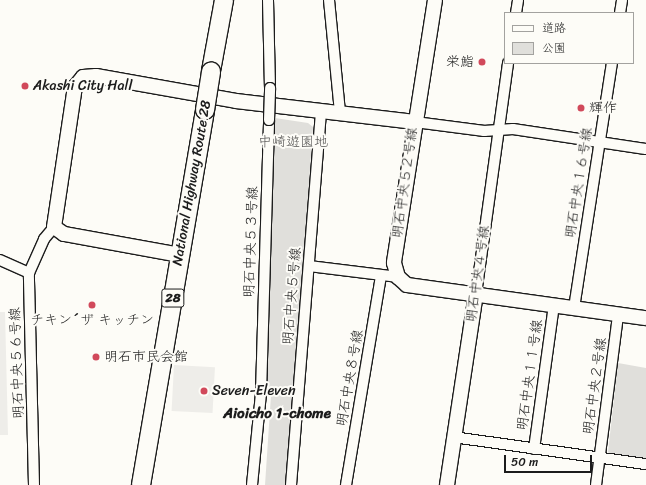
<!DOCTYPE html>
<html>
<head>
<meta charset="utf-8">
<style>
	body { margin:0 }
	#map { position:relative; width:646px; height:485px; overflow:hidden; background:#fdfcf7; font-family:Sriracha,"Klee One",sans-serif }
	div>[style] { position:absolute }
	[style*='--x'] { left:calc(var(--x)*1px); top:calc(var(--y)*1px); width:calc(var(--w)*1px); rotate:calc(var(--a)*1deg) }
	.built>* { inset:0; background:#eeede9; transform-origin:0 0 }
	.green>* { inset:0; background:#e0dfdb }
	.roads { filter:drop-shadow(1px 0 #1c1c1c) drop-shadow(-1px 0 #1c1c1c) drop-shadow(0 1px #1c1c1c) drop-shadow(0 -1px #1c1c1c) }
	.street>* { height:10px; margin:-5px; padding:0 5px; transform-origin:5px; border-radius:5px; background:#fdfcf7 }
	.secondary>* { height:14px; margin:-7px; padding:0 7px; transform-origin:7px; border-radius:7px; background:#fdfcf7 }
	.highway>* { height:18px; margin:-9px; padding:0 9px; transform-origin:9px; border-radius:9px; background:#fdfcf7 }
	.bridges { filter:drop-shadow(1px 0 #1c1c1c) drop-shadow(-1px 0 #1c1c1c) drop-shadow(0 1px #1c1c1c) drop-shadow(0 -1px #1c1c1c) }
	.street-bridge>* { height:10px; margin:-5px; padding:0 5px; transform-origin:5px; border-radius:5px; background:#fdfcf7 }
	.highway-bridge>* { height:18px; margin:-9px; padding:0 9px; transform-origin:9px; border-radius:9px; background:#fdfcf7 }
	.dots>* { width:11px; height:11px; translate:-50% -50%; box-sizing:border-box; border:2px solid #fdfcf7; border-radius:50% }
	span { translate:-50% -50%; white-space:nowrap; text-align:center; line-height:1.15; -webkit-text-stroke:4px #fdfcf7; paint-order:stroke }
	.shield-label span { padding:1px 3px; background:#fdfcf7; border:1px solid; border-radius:3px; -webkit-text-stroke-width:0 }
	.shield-label { font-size:13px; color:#1c1c1c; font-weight:700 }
	.poi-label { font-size:14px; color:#1c1c1c }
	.right { translate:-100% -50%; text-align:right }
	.left { translate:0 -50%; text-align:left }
	.park-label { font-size:14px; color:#575655 }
	.street-label { font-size:14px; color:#1c1c1c }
	.neighbourhood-label { font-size:15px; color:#1c1c1c; font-weight:700 }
	.legend { position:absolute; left:504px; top:12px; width:130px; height:52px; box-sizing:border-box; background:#fdfcf7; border:1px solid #a3a29f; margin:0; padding:5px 7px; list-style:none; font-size:12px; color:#1c1c1c }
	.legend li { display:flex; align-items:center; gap:8px; height:20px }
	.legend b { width:20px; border:1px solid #a3a29f }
	.scale { position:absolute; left:504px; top:455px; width:88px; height:18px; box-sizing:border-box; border:2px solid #1c1c1c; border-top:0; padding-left:5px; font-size:12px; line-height:14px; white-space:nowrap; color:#1c1c1c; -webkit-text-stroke:3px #fdfcf7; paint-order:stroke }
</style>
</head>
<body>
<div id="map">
	<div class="built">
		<i style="clip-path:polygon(0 312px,5px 312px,8px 435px,0 435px)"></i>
		<i style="left:174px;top:365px;width:41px;height:46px;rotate:3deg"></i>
	</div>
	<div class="green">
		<i style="clip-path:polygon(275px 118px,308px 123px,313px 127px,288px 485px,265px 485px,271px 395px,267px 392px)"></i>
		<i style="clip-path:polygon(618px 363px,646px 368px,646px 462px,613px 457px,608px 452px)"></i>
	</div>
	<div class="roads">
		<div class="street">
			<i style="--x:268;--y:0;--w:88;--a:88.7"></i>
			<i style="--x:329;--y:0;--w:113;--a:84.4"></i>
			<i style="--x:516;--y:13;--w:13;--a:-81"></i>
			<i style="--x:620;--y:13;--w:13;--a:-81"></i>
			<i style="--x:415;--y:122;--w:70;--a:7.4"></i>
			<i style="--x:484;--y:131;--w:29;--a:-4"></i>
			<i style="--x:513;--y:129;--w:134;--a:8.6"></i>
			<i style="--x:0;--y:260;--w:32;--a:24"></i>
			<i style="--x:309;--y:266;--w:90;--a:7"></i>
			<i style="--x:476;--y:294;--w:233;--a:-82.1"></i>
			<i style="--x:574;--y:308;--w:248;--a:-81.2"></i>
			<i style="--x:453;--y:437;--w:195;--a:8"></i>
			<i style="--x:534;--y:449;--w:145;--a:-82.1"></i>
			<i style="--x:34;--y:485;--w:212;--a:-91.4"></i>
			<i style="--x:29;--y:273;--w:37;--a:-66"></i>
			<i style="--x:44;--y:239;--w:16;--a:-50"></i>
			<i style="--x:252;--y:485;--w:92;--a:-84.4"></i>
			<i style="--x:261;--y:393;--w:273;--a:-88.3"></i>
			<i style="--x:291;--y:485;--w:376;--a:-85.4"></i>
			<i style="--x:346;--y:485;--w:212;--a:-80.5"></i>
			<i style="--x:596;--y:485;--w:171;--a:-82.6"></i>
		</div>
		<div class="secondary">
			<i style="--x:435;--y:0;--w:266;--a:98.9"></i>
			<i style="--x:394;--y:263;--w:15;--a:74"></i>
			<i style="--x:398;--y:277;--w:12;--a:42"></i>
			<i style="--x:407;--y:285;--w:241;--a:7.9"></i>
			<i style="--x:180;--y:255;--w:118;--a:-169.7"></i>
			<i style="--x:64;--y:234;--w:12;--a:-145"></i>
			<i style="--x:54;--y:227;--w:142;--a:-81.5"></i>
			<i style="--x:75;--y:87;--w:13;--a:-51"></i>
			<i style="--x:83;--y:77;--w:13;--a:-4"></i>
			<i style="--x:96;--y:76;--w:142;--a:10.1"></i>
			<i style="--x:236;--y:101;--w:180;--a:6.7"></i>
			<i style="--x:447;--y:485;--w:193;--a:-81.4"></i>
		</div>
		<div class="highway">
			<i style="--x:211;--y:71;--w:72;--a:-79.6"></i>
			<i style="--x:141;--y:485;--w:380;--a:-80.3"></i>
		</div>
	</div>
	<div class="bridges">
		<div class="street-bridge">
			<i style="--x:269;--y:120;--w:32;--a:-88"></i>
		</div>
		<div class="highway-bridge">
			<i style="--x:205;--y:110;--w:39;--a:-81"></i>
		</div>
	</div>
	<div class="dots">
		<i style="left:482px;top:62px;background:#d1495b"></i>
		<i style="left:25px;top:86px;background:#d1495b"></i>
		<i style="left:581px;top:108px;background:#d1495b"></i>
		<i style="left:92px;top:305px;background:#d1495b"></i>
		<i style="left:96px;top:357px;background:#d1495b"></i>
		<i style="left:204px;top:391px;background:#d1495b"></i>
	</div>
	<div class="shield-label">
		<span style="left:173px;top:298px">28</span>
	</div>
	<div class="poi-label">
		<span class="right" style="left:474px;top:62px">栄鮨</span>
		<span class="left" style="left:33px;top:86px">Akashi City Hall</span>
		<span class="left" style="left:589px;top:108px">輝作</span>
		<span style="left:92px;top:320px">チキン´ザ キッチン</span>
		<span class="left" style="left:104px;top:357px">明石市民会館</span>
		<span class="left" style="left:212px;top:391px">Seven-Eleven</span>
	</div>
	<div class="park-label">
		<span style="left:293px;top:142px">中崎遊園地</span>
	</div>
	<div class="street-label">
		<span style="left:192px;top:183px;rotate:-80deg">National Highway Route 28</span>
		<span style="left:405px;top:183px;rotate:-82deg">明石中央５２号線</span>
		<span style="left:579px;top:183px;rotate:-81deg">明石中央１６号線</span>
		<span style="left:251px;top:242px;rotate:-88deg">明石中央５３号線</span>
		<span style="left:478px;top:274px;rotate:-82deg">明石中央４号線</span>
		<span style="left:292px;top:296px;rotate:-85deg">明石中央５号線</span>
		<span style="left:17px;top:363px;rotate:-92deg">明石中央５６号線</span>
		<span style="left:530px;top:375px;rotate:-82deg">明石中央１１号線</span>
		<span style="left:350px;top:378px;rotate:-80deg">明石中央８号線</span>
		<span style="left:595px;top:386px;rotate:-82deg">明石中央２号線</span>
	</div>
	<div class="neighbourhood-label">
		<span style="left:277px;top:414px">Aioicho 1-chome</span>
	</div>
	<ul class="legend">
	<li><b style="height:5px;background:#fdfcf7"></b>道路</li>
	<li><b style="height:11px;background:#e0dfdb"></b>公園</li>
	</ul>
	<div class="scale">50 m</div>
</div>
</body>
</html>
